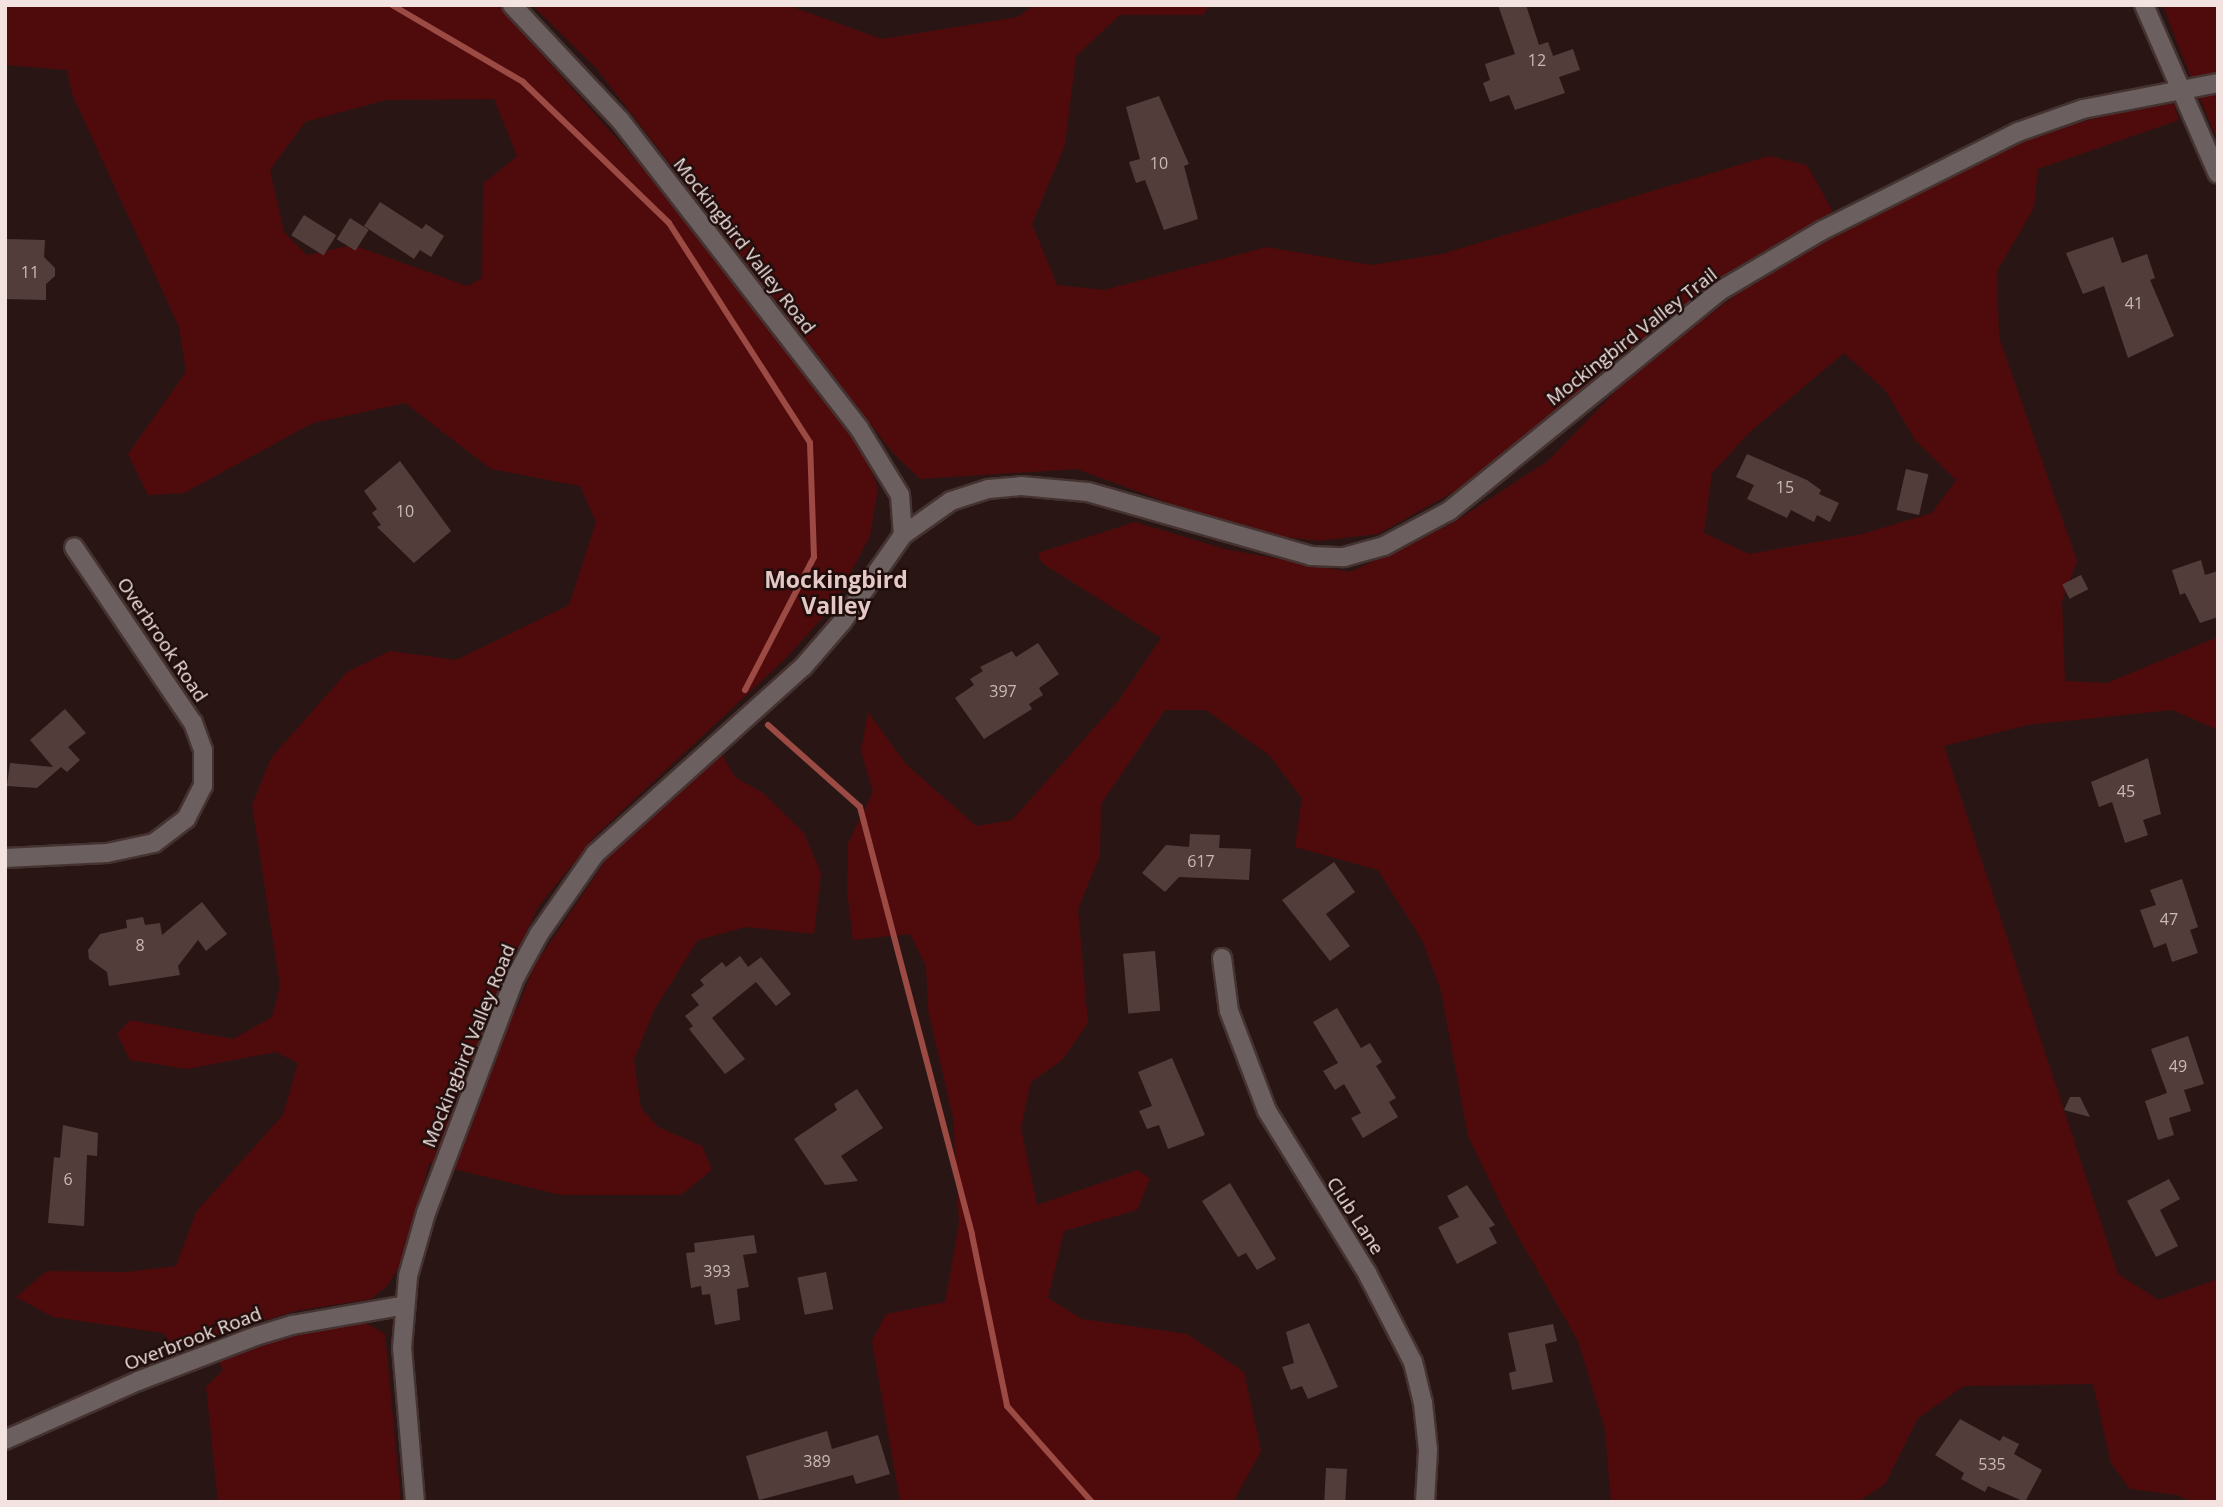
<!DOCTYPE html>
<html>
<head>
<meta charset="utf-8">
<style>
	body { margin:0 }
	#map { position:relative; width:2223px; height:1507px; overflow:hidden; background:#291614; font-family:"Open Sans",sans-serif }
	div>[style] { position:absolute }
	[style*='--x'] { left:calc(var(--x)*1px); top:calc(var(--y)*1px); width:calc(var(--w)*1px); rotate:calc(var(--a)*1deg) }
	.green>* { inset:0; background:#4f0b0c }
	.stream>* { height:6px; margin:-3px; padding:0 3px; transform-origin:3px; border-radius:3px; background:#9c4a44 }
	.building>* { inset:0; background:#533d3a; transform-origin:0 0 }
	.roads { filter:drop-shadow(2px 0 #453331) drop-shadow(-2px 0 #453331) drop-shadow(0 2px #453331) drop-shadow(0 -2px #453331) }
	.minor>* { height:18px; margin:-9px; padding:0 9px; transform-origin:9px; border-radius:9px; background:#6b605f }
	span { translate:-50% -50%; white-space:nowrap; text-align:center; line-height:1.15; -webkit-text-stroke:5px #1f0d0b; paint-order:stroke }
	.number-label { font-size:16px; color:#cabab7 }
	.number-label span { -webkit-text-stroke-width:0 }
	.street-label { font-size:19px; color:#f2e3e1 }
	.quarter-label { font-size:23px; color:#e4c8c5; font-weight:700 }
	.frame { position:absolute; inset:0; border:7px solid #f2e3e1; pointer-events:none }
</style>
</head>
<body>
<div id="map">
	<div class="green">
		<i style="clip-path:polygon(evenodd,5px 5px,498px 5px,642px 167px,863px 450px,878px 488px,870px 536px,833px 606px,786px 658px,596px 835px,538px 907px,490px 1009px,518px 1007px,534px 966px,619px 841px,719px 750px,735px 777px,763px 793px,804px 833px,821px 873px,814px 934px,746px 927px,698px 940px,654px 1010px,634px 1060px,641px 1108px,658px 1127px,702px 1146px,712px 1170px,681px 1195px,561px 1195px,429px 1163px,405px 1257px,387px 1286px,371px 1299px,296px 1311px,175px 1348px,163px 1333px,53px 1317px,16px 1297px,47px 1271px,126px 1272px,176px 1266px,196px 1212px,283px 1115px,298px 1063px,276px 1052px,187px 1069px,130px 1060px,117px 1034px,130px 1020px,233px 1039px,272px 1017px,280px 986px,252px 805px,271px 758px,347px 672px,390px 651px,456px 660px,569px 605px,596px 522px,580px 486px,491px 469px,405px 403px,313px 423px,184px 493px,148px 495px,128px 454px,186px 372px,179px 327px,72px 94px,67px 70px,5px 65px,5px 5px,494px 99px,517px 156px,483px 184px,482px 278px,467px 286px,353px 245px,307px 255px,284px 232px,270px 170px,305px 122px,386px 100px,494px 99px)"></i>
		<i style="clip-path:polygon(532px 5px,787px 5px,882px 39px,1018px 17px,1034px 5px,1209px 5px,1204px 15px,1120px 15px,1076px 56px,1065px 145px,1032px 224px,1057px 285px,1104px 290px,1267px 247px,1371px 265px,1442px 254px,1769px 156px,1807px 165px,1833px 212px,1735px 268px,1459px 489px,1378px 534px,1318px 541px,1247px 532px,1077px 469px,920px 479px,893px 453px,597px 69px)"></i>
		<i style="clip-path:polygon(2163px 5px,2218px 5px,2218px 142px,2177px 43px)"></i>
		<i style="clip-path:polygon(evenodd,2160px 101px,2173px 102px,2179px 120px,2038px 169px,2034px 208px,1997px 271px,1999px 337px,2077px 561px,2062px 601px,2065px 681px,2107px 683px,2218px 637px,2218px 730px,2172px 710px,2028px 725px,1944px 746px,2118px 1274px,2159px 1300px,2218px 1279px,2218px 1502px,2192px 1502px,2177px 1495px,2130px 1489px,2111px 1463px,2093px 1384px,1964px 1386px,1918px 1418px,1885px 1484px,1858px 1502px,1611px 1502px,1605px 1430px,1578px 1341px,1507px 1217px,1468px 1136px,1441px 991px,1422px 940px,1378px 870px,1295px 847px,1302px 798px,1269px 755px,1206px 710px,1165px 710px,1101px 804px,1100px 855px,1078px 909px,1088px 1023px,1062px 1060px,1031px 1082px,1021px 1128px,1037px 1205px,1138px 1170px,1150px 1179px,1137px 1210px,1064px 1231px,1048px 1298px,1082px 1319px,1187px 1334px,1244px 1372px,1261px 1451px,1233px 1502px,900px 1502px,872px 1341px,886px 1314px,945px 1302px,959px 1224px,953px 1118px,928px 1010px,926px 966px,910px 934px,853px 940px,847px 891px,848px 843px,873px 792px,861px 751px,868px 712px,906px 764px,976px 826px,1012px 820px,1119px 700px,1161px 638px,1042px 563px,1038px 553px,1135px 522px,1225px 549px,1350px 572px,1451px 524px,1548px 461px,1636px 370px,1744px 289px,1865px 218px,1941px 177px,2048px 131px,2160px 101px,1844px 353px,1885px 390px,1916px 441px,1956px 480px,1932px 513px,1862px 534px,1749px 554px,1704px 533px,1712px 473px,1751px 431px,1844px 353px)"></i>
		<i style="clip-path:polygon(355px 1317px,385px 1334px,401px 1502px,218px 1502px,206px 1387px,223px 1370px,217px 1358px)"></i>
	</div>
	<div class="stream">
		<i style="--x:392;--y:5;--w:152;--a:30.4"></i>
		<i style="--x:523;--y:82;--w:203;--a:44"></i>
		<i style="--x:669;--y:223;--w:261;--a:57.3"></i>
		<i style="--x:810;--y:443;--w:114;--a:88"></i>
		<i style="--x:814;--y:557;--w:150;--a:117.4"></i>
		<i style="--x:768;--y:725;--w:123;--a:41.7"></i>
		<i style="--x:860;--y:807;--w:442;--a:75.3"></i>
		<i style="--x:972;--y:1235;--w:175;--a:78.4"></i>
		<i style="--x:1007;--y:1406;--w:128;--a:48.5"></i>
	</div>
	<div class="building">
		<i style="clip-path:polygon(1498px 5px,1526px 5px,1539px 45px,1548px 42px,1553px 56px,1573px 49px,1580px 70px,1559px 77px,1565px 93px,1515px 110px,1509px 95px,1490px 102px,1483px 83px,1490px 80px,1485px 64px,1515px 54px)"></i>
		<i style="clip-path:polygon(1159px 96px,1189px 164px,1184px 166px,1198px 219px,1164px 230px,1145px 180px,1136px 183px,1129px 162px,1140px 159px,1126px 107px)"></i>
		<i style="clip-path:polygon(380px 202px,422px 229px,426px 224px,444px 236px,431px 257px,420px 250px,414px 259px,364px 226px)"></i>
		<i style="left:304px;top:215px;width:38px;height:24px;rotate:32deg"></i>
		<i style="left:350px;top:218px;width:22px;height:25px;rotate:32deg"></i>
		<i style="clip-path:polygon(2113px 237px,2122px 263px,2147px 254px,2155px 278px,2150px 280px,2174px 336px,2128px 358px,2104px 286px,2083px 294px,2066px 253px)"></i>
		<i style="clip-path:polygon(5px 239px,45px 240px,44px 257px,55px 268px,55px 276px,46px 284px,46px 300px,5px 299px)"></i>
		<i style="clip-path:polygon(1747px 454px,1807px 480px,1821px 490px,1819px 494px,1839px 503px,1830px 522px,1817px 515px,1814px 522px,1791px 510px,1787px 518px,1747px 499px,1754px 485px,1736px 477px)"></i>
		<i style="clip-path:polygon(400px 461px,451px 531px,414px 563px,377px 527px,381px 525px,372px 513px,377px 509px,364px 491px)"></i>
		<i style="left:1906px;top:469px;width:23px;height:42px;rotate:13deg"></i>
		<i style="clip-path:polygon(2201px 560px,2205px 575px,2218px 571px,2218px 617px,2200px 623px,2185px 593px,2180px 595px,2172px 570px)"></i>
		<i style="left:2081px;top:575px;width:16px;height:21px;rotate:63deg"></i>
		<i style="clip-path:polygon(1038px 643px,1059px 674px,1039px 688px,1043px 695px,1029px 704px,1032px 709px,984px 739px,955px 698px,974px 685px,970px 679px,983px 671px,980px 667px,1012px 651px,1016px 657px)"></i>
		<i style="clip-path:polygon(65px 709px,86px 733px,68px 747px,80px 760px,67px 772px,61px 767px,37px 788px,7px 786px,10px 763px,53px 767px,30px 740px)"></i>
		<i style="clip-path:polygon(2148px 758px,2161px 814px,2143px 820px,2148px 835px,2125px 843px,2112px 802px,2099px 807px,2091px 782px)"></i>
		<i style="clip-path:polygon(1190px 834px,1220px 835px,1219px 848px,1251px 849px,1249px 880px,1179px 877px,1165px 892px,1142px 873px,1166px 845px,1189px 847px)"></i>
		<i style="clip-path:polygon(1334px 862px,1355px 892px,1326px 914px,1350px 946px,1330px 961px,1282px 900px)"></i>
		<i style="clip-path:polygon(2182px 879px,2198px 927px,2190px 930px,2198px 953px,2172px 962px,2166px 943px,2154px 948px,2140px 910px,2156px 905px,2150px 890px)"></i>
		<i style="clip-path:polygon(202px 902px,227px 934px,206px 951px,198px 940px,178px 966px,180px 975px,109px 986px,107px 972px,89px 959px,88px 950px,100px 934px,127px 928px,126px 920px,143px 917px,145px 925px,160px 923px,162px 935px)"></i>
		<i style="left:1155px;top:951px;width:60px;height:32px;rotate:85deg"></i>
		<i style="clip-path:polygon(740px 956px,748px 967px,761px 957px,791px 994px,776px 1006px,756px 982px,712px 1018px,745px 1059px,725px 1074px,689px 1029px,693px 1026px,685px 1016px,699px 1005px,691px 995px,704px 985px,700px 980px,722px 962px,726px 967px)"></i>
		<i style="clip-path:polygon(1337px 1008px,1361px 1048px,1370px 1043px,1382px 1062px,1376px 1066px,1396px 1098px,1389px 1102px,1398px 1117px,1363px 1138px,1351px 1118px,1361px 1113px,1344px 1084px,1335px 1090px,1323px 1071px,1338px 1063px,1313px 1022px)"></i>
		<i style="clip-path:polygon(2188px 1036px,2204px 1084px,2184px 1090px,2191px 1111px,2169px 1118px,2174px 1135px,2158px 1140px,2145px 1101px,2167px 1093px,2151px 1049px)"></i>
		<i style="clip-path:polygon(1172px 1058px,1205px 1135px,1168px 1149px,1159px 1125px,1147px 1129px,1139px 1111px,1152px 1106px,1138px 1072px)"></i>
		<i style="clip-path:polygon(857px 1089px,883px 1128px,841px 1156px,858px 1181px,825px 1185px,794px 1139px,837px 1110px,834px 1104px)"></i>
		<i style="clip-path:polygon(2070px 1097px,2080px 1097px,2090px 1117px,2064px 1110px)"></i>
		<i style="clip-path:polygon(63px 1125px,98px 1133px,97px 1156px,87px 1155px,84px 1226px,48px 1223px,54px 1157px,60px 1158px)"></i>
		<i style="clip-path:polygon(2169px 1179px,2180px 1199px,2160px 1210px,2178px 1246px,2156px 1257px,2127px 1201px)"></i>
		<i style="clip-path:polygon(1230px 1183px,1276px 1259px,1257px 1270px,1246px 1253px,1238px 1257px,1202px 1201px)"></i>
		<i style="clip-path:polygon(1467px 1185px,1495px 1225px,1489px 1228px,1497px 1243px,1457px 1264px,1438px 1227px,1459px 1217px,1447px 1196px)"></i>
		<i style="clip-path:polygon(754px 1235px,757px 1253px,743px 1255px,749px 1287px,737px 1289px,740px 1320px,715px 1325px,710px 1294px,702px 1295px,701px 1286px,691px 1288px,686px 1253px,695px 1252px,694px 1243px)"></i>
		<i style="left:826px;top:1272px;width:38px;height:29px;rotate:79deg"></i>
		<i style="clip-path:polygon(1309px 1323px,1338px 1387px,1308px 1399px,1302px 1386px,1291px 1390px,1282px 1367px,1294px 1363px,1286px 1332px)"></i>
		<i style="clip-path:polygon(1553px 1324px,1557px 1341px,1545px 1344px,1553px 1382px,1512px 1390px,1509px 1373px,1516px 1371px,1508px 1333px)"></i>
		<i style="clip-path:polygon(1960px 1419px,2000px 1441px,2003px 1436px,2019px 1444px,2014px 1454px,2042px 1470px,2025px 1502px,1988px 1486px,1985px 1492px,1961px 1479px,1964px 1473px,1935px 1455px)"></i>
		<i style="clip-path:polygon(827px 1431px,832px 1449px,878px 1435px,890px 1474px,856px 1484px,853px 1475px,759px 1500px,746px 1456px)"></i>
		<i style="left:1326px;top:1468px;width:21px;height:34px;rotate:3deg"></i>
	</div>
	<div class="roads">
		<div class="minor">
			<i style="--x:2144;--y:5;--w:184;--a:66.4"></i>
			<i style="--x:903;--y:535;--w:59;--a:-35.3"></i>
			<i style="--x:951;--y:501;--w:39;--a:-18"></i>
			<i style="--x:988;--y:489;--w:33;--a:-5"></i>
			<i style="--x:1021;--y:486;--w:67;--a:5.1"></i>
			<i style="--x:1088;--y:492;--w:232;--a:16"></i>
			<i style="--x:1311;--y:556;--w:33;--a:2"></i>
			<i style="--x:1344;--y:557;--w:41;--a:-15.4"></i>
			<i style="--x:1384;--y:546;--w:74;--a:-28.3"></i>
			<i style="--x:1449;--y:511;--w:347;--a:-39.1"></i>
			<i style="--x:1718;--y:292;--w:122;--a:-30.6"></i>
			<i style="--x:1823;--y:230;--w:218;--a:-26.7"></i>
			<i style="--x:2018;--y:132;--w:69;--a:-19.5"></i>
			<i style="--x:2083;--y:109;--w:137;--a:-10.9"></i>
			<i style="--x:5;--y:858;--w:102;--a:-2.8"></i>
			<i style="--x:107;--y:853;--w:48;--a:-12"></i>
			<i style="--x:154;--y:843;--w:40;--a:-37"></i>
			<i style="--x:186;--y:819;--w:37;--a:-63"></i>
			<i style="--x:203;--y:786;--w:36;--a:-90"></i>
			<i style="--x:203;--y:750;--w:29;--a:-110"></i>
			<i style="--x:193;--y:723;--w:212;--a:-124.1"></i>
			<i style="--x:1222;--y:958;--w:53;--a:82.5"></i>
			<i style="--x:1229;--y:1011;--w:107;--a:69.2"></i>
			<i style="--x:1267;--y:1111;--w:190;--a:58.3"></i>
			<i style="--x:1367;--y:1273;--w:100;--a:62.7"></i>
			<i style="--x:1413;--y:1362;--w:42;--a:76.3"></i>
			<i style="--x:1423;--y:1403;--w:47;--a:83.9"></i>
			<i style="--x:1428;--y:1450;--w:52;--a:93.3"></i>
			<i style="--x:5;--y:1440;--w:145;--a:-23.9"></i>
			<i style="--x:138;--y:1381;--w:126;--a:-20.9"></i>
			<i style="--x:256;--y:1336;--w:38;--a:-17"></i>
			<i style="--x:292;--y:1325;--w:115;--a:-10"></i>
			<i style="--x:415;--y:1502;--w:155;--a:-94.8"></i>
			<i style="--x:402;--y:1348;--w:72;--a:-85.2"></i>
			<i style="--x:408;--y:1276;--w:66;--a:-74.1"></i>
			<i style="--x:426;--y:1213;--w:251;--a:-69.3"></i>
			<i style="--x:515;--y:978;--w:50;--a:-61.4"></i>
			<i style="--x:539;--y:934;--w:98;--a:-55"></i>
			<i style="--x:595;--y:854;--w:280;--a:-42"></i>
			<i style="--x:803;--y:667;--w:60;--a:-49.1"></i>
			<i style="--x:842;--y:622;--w:106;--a:-55"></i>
			<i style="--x:903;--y:535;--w:40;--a:-94.3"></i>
			<i style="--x:900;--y:495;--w:79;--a:-121.5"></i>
			<i style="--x:859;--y:428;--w:390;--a:-127.8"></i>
			<i style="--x:620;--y:120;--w:158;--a:-133.2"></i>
		</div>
	</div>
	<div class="number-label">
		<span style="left:1537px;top:60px">12</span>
		<span style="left:1159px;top:163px">10</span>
		<span style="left:30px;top:272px">11</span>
		<span style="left:2134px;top:303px">41</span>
		<span style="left:1785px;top:487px">15</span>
		<span style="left:405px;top:511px">10</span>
		<span style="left:1003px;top:691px">397</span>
		<span style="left:2126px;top:791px">45</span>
		<span style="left:1201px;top:861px">617</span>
		<span style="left:2169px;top:919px">47</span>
		<span style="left:140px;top:945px">8</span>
		<span style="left:2178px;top:1066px">49</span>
		<span style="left:68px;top:1179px">6</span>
		<span style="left:717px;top:1271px">393</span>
		<span style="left:817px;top:1461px">389</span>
		<span style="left:1992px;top:1464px">535</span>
	</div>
	<div class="street-label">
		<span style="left:744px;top:246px;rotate:52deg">Mockingbird Valley Road</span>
		<span style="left:1632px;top:337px;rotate:-38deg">Mockingbird Valley Trail</span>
		<span style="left:162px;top:640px;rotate:56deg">Overbrook Road</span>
		<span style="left:469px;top:1046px;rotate:-68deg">Mockingbird Valley Road</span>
		<span style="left:1355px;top:1216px;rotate:57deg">Club Lane</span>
		<span style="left:193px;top:1339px;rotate:-21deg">Overbrook Road</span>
	</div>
	<div class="quarter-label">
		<span style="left:836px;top:592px">Mockingbird<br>Valley</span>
	</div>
	<div class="frame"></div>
</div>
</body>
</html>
